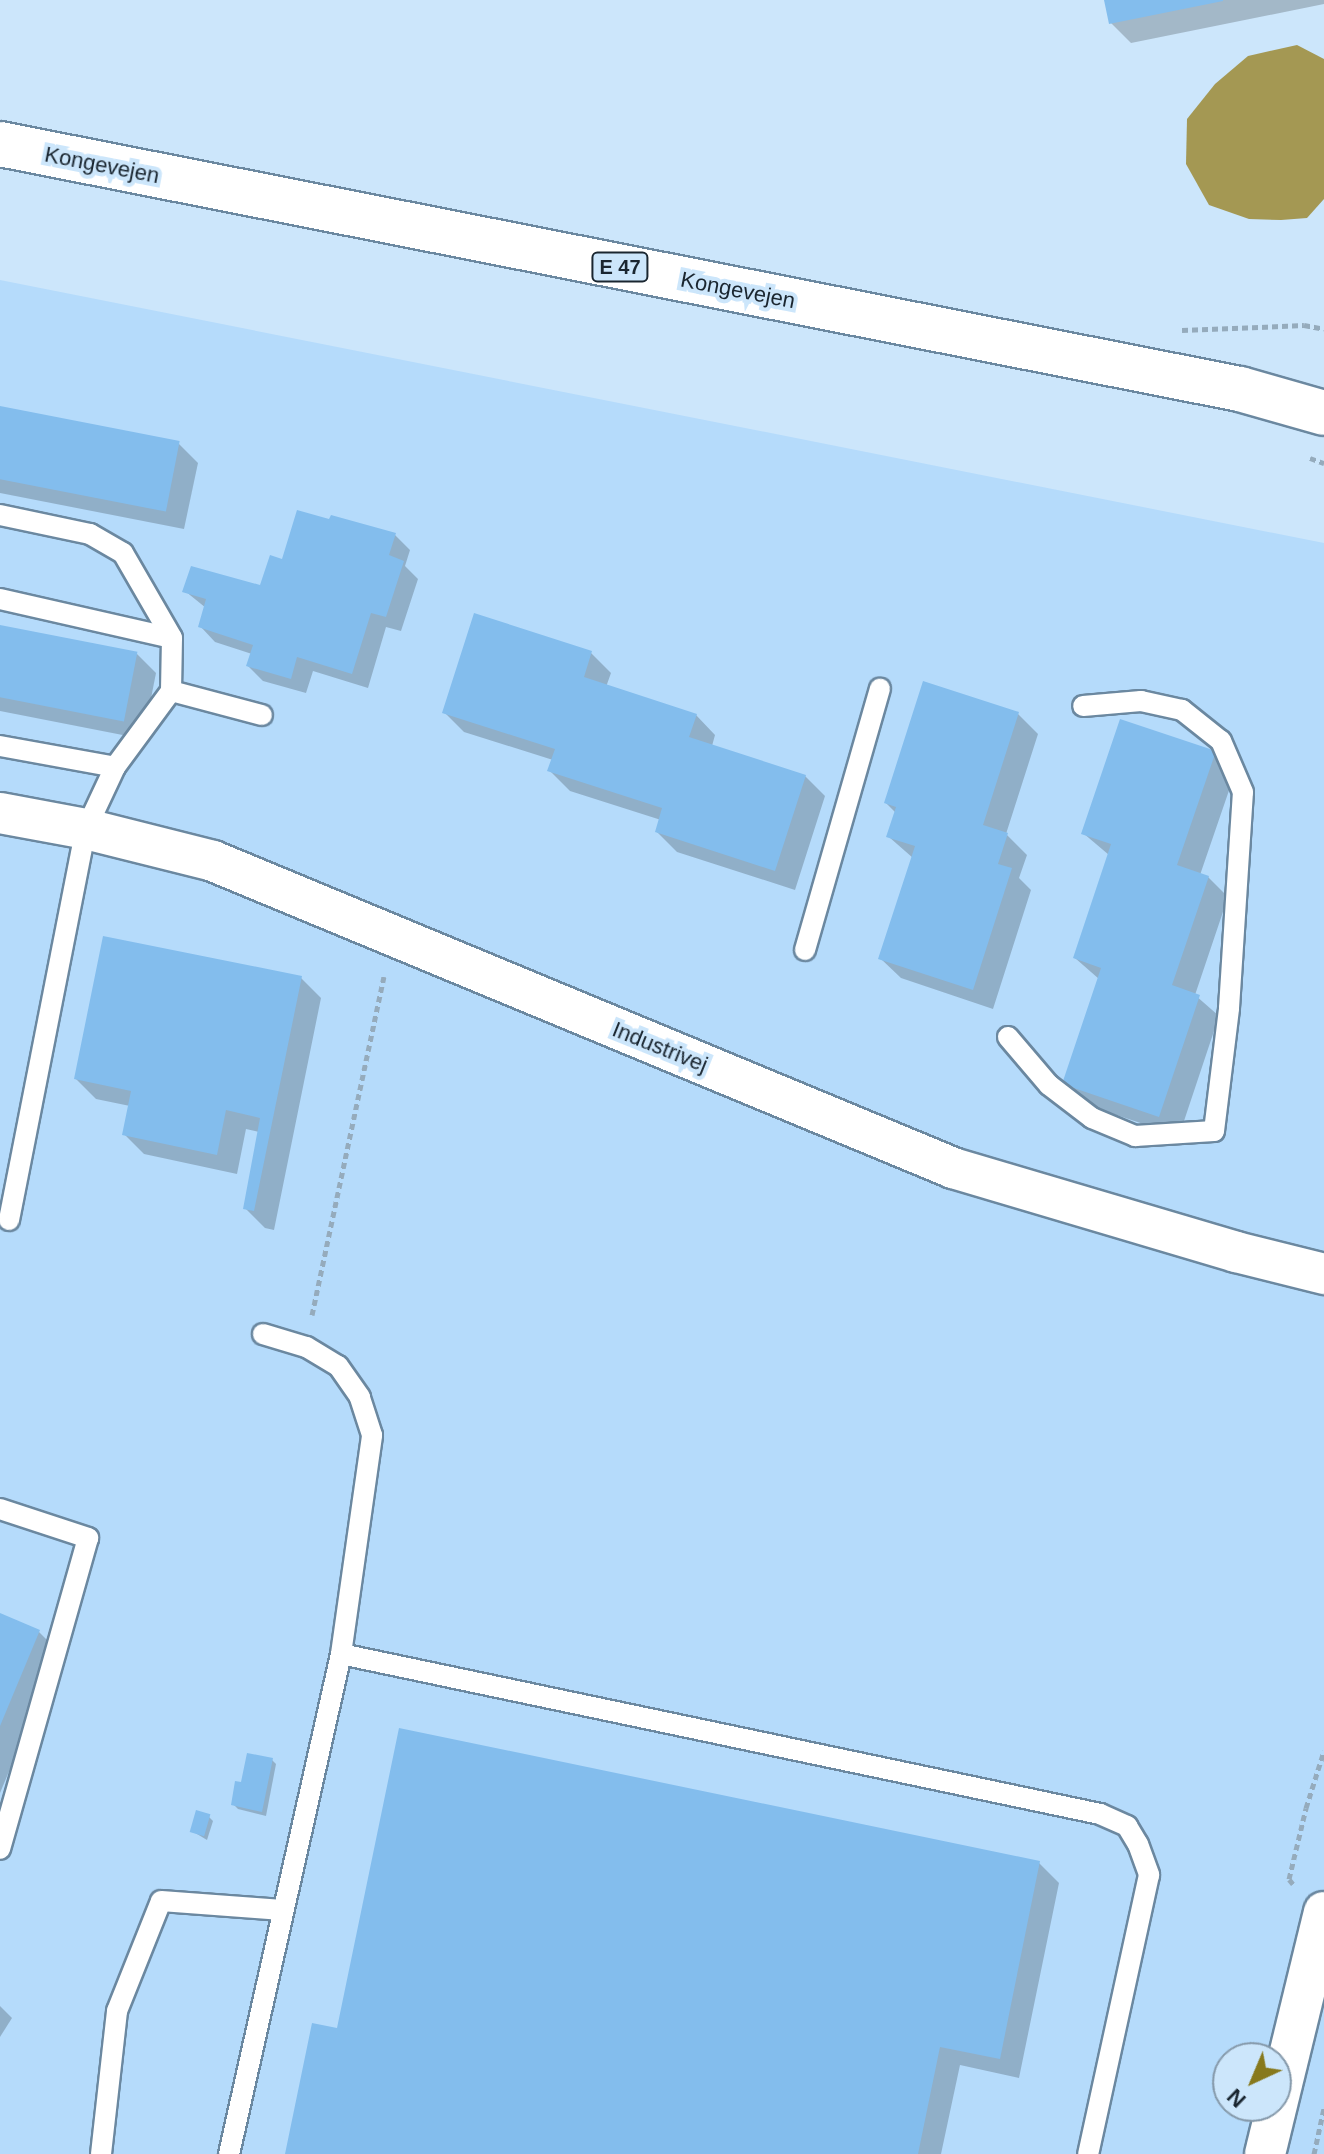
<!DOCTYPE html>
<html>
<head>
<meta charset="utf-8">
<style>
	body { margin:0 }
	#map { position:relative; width:1324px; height:2154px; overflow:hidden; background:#cce6fb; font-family:Helvetica,sans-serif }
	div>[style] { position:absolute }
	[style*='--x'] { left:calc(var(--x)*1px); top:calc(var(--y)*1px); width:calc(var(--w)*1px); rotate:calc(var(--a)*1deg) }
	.built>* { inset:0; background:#b5dbfb }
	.water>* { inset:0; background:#a49853 }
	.shadow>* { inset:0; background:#0003 }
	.building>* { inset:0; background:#83bded; transform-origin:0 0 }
	.path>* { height:5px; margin-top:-2.5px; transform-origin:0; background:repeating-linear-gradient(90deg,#95abbc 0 6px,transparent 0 10px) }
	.roads { filter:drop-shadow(2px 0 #6b88a0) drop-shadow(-2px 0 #6b88a0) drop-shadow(0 2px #6b88a0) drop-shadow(0 -2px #6b88a0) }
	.lane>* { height:20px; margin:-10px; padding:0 10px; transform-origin:10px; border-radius:10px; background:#fff }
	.street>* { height:40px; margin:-20px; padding:0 20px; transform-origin:20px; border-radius:20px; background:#fff }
	.primary>* { height:44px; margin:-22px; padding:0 22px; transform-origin:22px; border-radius:22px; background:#fff }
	span { translate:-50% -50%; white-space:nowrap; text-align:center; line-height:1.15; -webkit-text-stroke:8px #cce6fb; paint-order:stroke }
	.shield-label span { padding:2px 6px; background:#cce6fb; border:2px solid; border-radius:6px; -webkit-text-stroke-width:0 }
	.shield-label { font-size:20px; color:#1a2630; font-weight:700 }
	.street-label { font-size:22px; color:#1a2630 }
	.north { position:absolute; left:1212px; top:2042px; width:80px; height:80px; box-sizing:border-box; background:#cce6fb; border:2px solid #8599aa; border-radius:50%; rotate:224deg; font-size:22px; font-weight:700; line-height:32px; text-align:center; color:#1a2630 }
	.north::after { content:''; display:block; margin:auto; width:28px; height:36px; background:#87791d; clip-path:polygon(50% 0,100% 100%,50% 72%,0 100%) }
</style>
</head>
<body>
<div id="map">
	<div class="built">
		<i style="clip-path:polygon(evenodd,0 280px,1324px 543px,1324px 2154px,0 2154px,0 280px,1228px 2058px,1276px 2058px,1276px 2106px,1228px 2106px,1228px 2058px)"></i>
	</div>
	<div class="water">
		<i style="clip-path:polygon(1297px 45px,1324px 59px,1324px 199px,1307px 218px,1281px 220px,1249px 219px,1209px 205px,1186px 164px,1187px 119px,1215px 84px,1248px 56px)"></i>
	</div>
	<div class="shadow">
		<i style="clip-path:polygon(1106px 0,1324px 0,1324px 4px,1131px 43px,1111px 23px)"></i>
		<i style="clip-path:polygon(0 409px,178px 443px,198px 463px,184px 529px,0 493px)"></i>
		<i style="clip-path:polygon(395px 535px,410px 550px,405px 566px,418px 579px,401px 631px,386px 627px,368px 688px,313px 671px,306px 693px,263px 681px,248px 666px,252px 654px,215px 642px,200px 626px,206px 608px,185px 591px,262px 588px,283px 562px)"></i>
		<i style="clip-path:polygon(0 627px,136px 653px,156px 673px,143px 739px,0 711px)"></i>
		<i style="clip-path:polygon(591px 653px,611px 673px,606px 687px,696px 715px,715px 735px,712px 746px,805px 776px,825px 796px,795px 890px,677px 852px,657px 832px,661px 820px,570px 791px,550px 771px,553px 760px,464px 732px,444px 712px)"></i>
		<i style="clip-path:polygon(1018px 714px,1038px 734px,1006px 834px,1027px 855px,1019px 878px,1031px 890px,993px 1009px,901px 978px,881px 959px,913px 858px,889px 837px,896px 813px,886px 803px)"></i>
		<i style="clip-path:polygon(1215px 753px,1235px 773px,1200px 875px,1208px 877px,1228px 897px,1195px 995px,1219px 1016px,1179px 1136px,1084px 1104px,1064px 1084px,1099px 979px,1075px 958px,1109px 855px,1083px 833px)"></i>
		<i style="clip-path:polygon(301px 978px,321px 998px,274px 1230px,265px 1228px,245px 1208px,259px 1132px,246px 1129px,237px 1174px,144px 1154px,124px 1134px,130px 1106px,96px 1099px,76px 1079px)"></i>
		<i style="clip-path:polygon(0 1615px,39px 1632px,59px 1652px,0 1793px)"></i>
		<i style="clip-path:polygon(272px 1760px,276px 1764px,266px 1816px,238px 1809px,233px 1804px,243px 1784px)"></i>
		<i style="clip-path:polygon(208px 1816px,213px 1821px,207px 1840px,192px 1831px)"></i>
		<i style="clip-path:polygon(1039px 1863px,1059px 1883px,1019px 2078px,960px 2065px,941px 2154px,287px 2154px,339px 2030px)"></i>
		<i style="clip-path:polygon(0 2006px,12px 2018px,0 2037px)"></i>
	</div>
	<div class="building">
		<i style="clip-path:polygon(1104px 0,1223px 0,1223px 1px,1109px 24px)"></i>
		<i style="left:0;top:406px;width:183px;height:72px;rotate:11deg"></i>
		<i style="clip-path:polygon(297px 510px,329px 519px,331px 515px,396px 533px,389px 555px,404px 561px,386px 617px,371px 613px,352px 674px,297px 657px,291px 679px,246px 666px,253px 645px,198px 627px,206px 599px,182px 592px,191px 566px,260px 585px,270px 555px,282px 559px)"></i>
		<i style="clip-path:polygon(474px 613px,592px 651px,584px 677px,697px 714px,689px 737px,806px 775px,775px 871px,655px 832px,662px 808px,547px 771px,555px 749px,442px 713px)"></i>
		<i style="left:0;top:625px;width:140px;height:71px;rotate:11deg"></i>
		<i style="clip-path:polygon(923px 681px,1019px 712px,983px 825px,1008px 833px,998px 864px,1012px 868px,973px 990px,878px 959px,915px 846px,886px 837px,896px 807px,884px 803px)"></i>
		<i style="clip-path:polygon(1120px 719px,1216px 751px,1177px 865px,1209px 876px,1172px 985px,1200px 995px,1159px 1117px,1062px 1084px,1101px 968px,1073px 958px,1111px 844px,1081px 834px)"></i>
		<i style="clip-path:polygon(103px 936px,302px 976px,254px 1211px,243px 1209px,260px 1118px,226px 1110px,217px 1155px,122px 1135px,131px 1091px,74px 1079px)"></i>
		<i style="clip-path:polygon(0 1613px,40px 1630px,0 1726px)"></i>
		<i style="clip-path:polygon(399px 1728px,1040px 1861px,1000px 2059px,940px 2047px,918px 2154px,285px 2154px,312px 2023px,337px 2028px)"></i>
		<i style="clip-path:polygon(247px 1753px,273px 1758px,262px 1812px,231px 1805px,235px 1781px,241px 1782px)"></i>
		<i style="left:196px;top:1810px;width:15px;height:23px;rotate:16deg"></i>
	</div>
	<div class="path">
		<i style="--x:1182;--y:330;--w:122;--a:-2.3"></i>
		<i style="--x:1304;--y:325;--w:20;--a:11"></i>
		<i style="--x:1310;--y:458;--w:15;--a:20"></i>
		<i style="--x:312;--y:1315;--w:346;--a:-78"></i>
		<i style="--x:1293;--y:1884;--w:6;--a:-129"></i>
		<i style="--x:1289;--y:1879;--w:73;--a:-76.5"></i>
		<i style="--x:1306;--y:1808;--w:60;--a:-72.5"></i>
		<i style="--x:1314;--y:2154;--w:47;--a:-77.7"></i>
	</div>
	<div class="roads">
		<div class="lane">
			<i style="--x:0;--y:515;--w:92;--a:11.9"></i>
			<i style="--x:90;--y:534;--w:38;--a:30"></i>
			<i style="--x:123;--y:553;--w:98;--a:60"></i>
			<i style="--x:172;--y:638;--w:53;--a:91.1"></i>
			<i style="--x:171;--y:691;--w:94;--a:14.8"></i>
			<i style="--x:0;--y:599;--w:176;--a:12.8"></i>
			<i style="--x:0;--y:746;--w:117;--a:10.3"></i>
			<i style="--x:805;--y:950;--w:272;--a:-74"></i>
			<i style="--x:1008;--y:1037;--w:63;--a:49.5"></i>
			<i style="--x:1049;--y:1085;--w:54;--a:37.5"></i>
			<i style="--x:1092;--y:1118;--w:47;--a:22.7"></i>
			<i style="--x:1135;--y:1136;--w:79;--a:-3.6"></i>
			<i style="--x:1214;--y:1131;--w:124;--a:-83"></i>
			<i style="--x:1229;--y:1008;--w:216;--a:-86.3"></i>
			<i style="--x:1243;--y:792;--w:56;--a:-113.3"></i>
			<i style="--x:1221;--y:741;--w:50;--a:-141.5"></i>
			<i style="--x:1182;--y:710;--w:42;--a:-167.6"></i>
			<i style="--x:1141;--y:701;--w:58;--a:175.1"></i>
			<i style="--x:9;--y:1220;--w:399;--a:-78.9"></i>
			<i style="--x:86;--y:829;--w:68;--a:-64.9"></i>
			<i style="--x:115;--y:767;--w:94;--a:-53.6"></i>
			<i style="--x:0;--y:1509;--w:93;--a:18.2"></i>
			<i style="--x:88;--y:1538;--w:323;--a:105.8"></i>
			<i style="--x:341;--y:1654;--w:776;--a:11.9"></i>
			<i style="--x:1100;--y:1814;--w:30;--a:24"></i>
			<i style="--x:1127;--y:1826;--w:21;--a:59"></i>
			<i style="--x:1138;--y:1844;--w:33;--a:70"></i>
			<i style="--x:1149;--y:1875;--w:286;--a:102.3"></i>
			<i style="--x:101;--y:2154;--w:144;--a:-83.6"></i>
			<i style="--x:117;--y:2011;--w:118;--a:-68.2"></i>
			<i style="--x:161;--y:1901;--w:122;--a:4.2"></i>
			<i style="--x:229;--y:2154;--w:512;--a:-77.37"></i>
			<i style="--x:341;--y:1654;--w:221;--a:-81.9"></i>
			<i style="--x:372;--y:1435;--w:40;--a:-108"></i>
			<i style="--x:360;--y:1397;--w:38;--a:-125"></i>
			<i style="--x:338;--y:1366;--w:37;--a:-149"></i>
			<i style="--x:306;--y:1347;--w:45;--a:-163.2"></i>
		</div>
		<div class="street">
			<i style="--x:0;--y:813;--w:87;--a:10.5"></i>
			<i style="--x:86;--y:829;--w:131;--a:14.1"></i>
			<i style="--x:213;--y:861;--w:801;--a:22.53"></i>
			<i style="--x:953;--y:1168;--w:295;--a:16.5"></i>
			<i style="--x:1236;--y:1252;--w:91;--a:14"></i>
			<i style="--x:1265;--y:2154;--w:249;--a:-76.3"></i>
		</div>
		<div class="primary">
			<i style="--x:0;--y:144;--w:1264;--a:11.18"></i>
			<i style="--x:1240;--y:389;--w:87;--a:15.9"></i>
		</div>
	</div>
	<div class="shield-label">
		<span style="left:620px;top:267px">E 47</span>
	</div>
	<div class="street-label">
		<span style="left:102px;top:165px;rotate:11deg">Kongevejen</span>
		<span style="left:738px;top:290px;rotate:11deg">Kongevejen</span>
		<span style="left:660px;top:1047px;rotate:22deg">Industrivej</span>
	</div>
	<div class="north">N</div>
</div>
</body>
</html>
